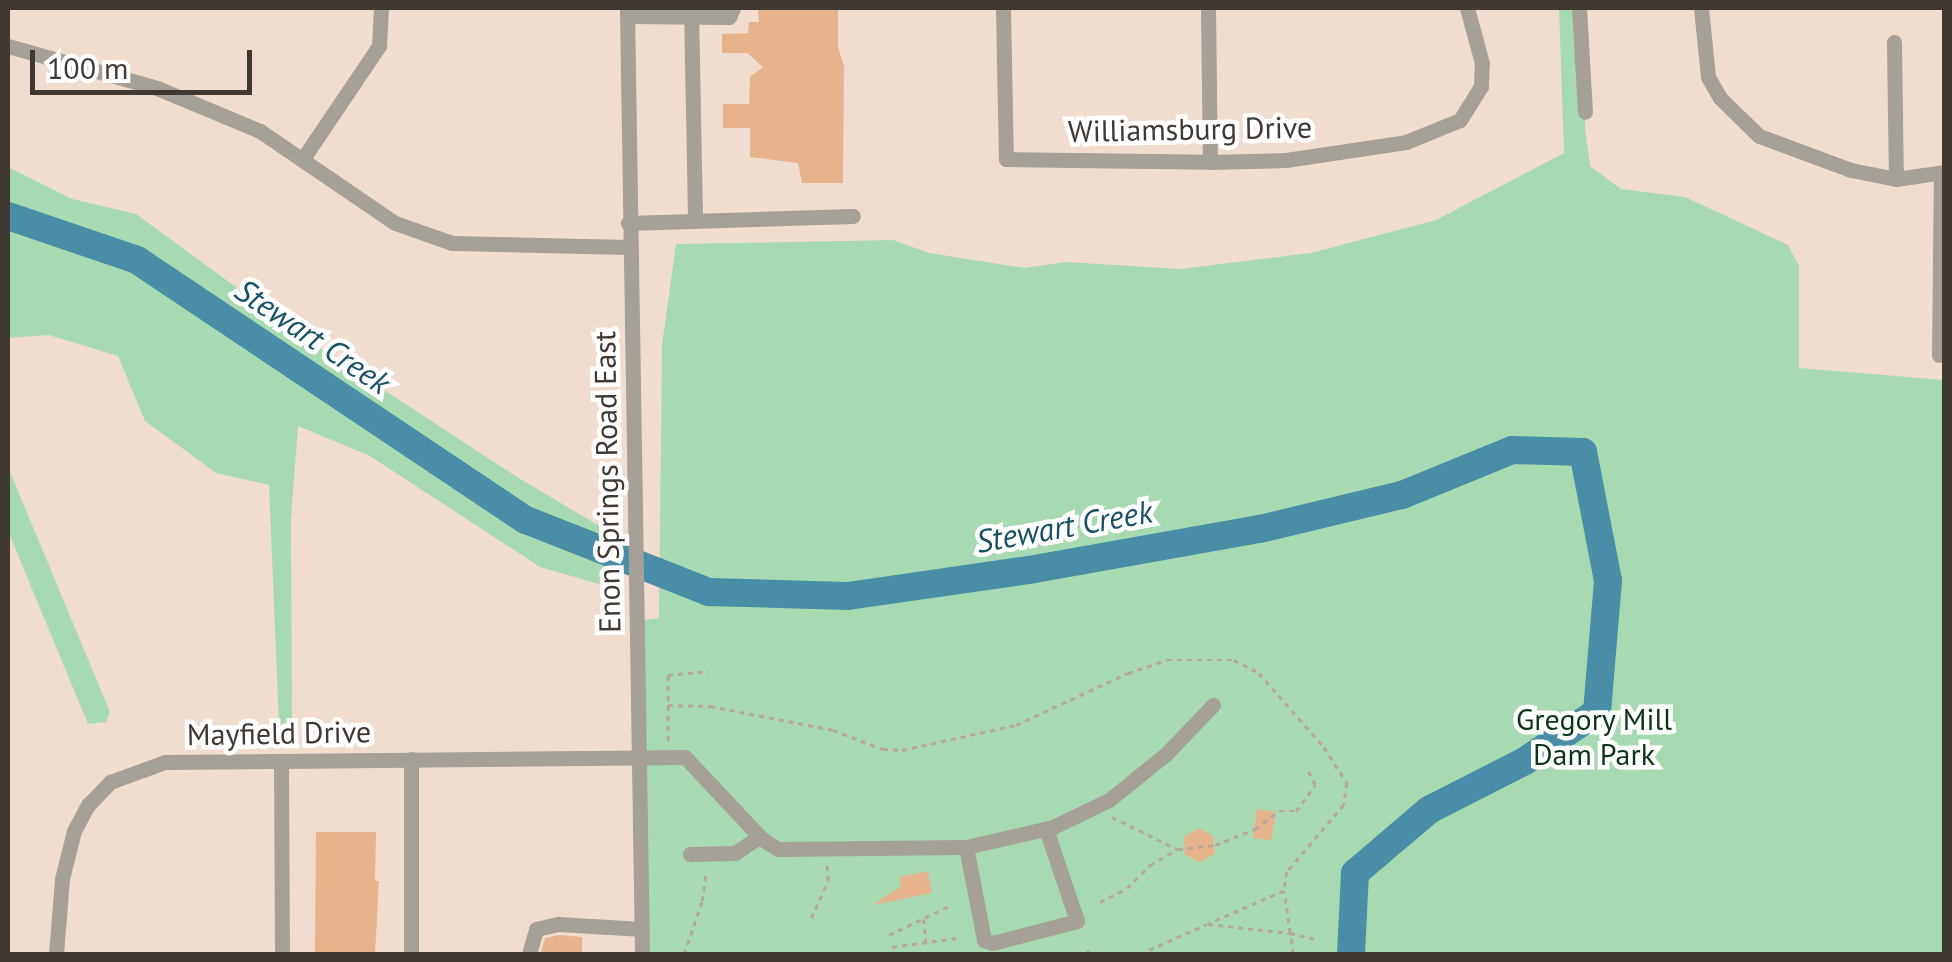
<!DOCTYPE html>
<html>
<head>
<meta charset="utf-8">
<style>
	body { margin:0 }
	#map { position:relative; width:1952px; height:962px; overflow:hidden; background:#f0ddcf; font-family:"PT Sans",sans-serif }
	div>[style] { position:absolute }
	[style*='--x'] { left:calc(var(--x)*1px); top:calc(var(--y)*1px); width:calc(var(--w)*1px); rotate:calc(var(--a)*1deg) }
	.green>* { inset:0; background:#a8dab2 }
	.river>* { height:28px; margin:-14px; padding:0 14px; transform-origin:14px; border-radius:14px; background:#498da7 }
	.building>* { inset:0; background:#e7b38d; transform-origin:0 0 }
	.path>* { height:2.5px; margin-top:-1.25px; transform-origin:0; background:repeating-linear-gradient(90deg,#b6a69b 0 5px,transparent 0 10px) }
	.minor>* { height:15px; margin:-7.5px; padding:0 7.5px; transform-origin:7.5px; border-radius:7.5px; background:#a5a199 }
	span { translate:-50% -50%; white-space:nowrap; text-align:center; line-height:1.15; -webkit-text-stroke:9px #fff; paint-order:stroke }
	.street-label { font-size:30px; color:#403833 }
	.park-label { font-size:30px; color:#0d3419 }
	.water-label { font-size:32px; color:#1a5265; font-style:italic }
	.frame { position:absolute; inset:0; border:10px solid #403833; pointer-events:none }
	.scale { position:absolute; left:30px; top:50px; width:222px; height:45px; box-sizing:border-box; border:5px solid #403833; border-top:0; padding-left:12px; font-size:30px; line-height:35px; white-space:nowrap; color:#403833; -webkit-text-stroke:8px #fff; paint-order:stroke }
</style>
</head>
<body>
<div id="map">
	<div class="green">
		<i style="clip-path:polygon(1559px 8px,1587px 8px,1585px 129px,1590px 166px,1621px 189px,1685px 197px,1788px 245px,1799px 266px,1799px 368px,1944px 380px,1944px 954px,642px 954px,637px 621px,659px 618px,662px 345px,676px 244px,893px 240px,929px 253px,1024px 268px,1066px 262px,1181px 269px,1311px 253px,1436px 220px,1564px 153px)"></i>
		<i style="clip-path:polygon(8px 167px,72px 199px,136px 214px,311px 342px,517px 477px,618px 537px,620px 590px,540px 567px,370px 456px,298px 426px,291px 519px,292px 720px,279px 725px,269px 485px,216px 473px,145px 421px,118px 356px,49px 335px,8px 338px)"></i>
		<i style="clip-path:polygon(8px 467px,110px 712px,106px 722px,88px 724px,8px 531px)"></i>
	</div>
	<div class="river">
		<i style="--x:8;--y:216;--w:136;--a:18.8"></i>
		<i style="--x:137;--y:260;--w:468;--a:33.8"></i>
		<i style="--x:526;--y:520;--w:197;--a:21.5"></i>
		<i style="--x:709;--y:592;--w:139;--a:1.6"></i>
		<i style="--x:848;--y:596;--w:183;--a:-8.2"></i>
		<i style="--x:1029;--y:570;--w:235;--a:-10.1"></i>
		<i style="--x:1260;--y:529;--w:146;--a:-13.5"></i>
		<i style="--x:1402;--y:495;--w:119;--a:-22.2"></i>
		<i style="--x:1512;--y:450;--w:71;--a:1.6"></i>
		<i style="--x:1583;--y:452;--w:131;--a:79"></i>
		<i style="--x:1608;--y:581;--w:131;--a:94.8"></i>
		<i style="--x:1597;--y:712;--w:87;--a:145.8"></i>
		<i style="--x:1525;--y:761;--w:108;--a:153"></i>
		<i style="--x:1429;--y:810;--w:97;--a:139.6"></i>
		<i style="--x:1355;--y:873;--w:81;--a:92.8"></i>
	</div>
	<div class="building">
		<i style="clip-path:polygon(838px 8px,838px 47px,844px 66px,843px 183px,802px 183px,798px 163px,750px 157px,750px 128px,723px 128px,723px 104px,749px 104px,750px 77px,763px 67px,747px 53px,722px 53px,722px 34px,748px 33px,749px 22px,759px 22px,758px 10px)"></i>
		<i style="left:1257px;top:809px;width:19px;height:29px;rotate:9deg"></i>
		<i style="clip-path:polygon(1199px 828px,1213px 836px,1215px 853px,1200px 862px,1185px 855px,1184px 837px)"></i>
		<i style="clip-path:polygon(316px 832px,376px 832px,375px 881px,379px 881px,375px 954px,315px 954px)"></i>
		<i style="clip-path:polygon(928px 871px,932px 893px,873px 905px,901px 886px,899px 877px)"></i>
		<i style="clip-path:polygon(559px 935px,582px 937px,582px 954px,541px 953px,545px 938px)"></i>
	</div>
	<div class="path">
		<i style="--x:668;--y:705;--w:42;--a:1.4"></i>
		<i style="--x:710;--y:706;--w:125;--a:11"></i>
		<i style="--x:833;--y:730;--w:53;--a:20.8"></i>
		<i style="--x:883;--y:749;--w:19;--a:3"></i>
		<i style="--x:902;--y:750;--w:117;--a:-12.4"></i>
		<i style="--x:1016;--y:725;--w:123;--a:-24.9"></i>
		<i style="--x:1128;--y:673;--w:41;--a:-18.4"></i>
		<i style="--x:1167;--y:660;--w:67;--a:0"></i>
		<i style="--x:1234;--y:660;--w:28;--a:27"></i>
		<i style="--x:1259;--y:673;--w:98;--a:48.7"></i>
		<i style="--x:1324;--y:747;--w:43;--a:57.4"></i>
		<i style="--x:1347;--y:783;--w:22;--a:98"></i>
		<i style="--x:1344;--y:805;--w:88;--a:130.4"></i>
		<i style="--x:1287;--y:872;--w:19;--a:99"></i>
		<i style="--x:1284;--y:891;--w:83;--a:156.5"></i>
		<i style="--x:1208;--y:924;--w:82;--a:6.3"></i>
		<i style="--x:1290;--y:933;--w:42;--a:-98.1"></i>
		<i style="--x:668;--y:741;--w:66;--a:-90"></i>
		<i style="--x:668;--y:675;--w:41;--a:-5.6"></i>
		<i style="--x:1112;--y:817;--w:72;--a:26.2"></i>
		<i style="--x:1100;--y:902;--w:30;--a:-27"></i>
		<i style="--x:1127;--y:888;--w:33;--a:-45"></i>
		<i style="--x:1150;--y:865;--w:32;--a:-30"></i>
		<i style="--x:1178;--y:849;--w:37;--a:-6"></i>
		<i style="--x:1215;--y:845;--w:43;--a:-21.8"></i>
		<i style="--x:1255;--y:829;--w:30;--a:-37"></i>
		<i style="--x:1279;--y:811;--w:17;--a:0"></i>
		<i style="--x:1296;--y:811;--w:32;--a:-54"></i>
		<i style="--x:1315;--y:785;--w:18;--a:-117"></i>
		<i style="--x:811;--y:918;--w:41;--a:-65.3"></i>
		<i style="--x:828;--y:881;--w:16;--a:-94"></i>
		<i style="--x:924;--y:919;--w:22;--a:85"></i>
		<i style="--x:889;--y:935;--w:67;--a:-25.8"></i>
		<i style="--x:892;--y:947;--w:65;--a:-8"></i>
		<i style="--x:1087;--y:950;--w:6;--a:45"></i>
		<i style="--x:684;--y:954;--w:56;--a:-71.2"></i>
		<i style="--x:702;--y:901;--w:29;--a:-82"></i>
		<i style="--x:1140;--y:954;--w:73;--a:-24.1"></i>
		<i style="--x:1293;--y:954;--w:21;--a:-98"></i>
		<i style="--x:1290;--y:933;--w:28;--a:13"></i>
	</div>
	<div class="minor">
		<i style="--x:627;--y:8;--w:946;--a:89.09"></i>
		<i style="--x:691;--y:8;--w:213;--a:88.9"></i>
		<i style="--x:1003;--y:8;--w:151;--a:88.9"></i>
		<i style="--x:1006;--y:159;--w:204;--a:0.8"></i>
		<i style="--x:1210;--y:162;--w:76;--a:-1.5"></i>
		<i style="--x:1286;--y:160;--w:121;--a:-8.5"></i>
		<i style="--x:1406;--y:142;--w:58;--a:-22.2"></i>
		<i style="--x:1460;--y:120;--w:40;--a:-58"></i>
		<i style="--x:1481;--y:86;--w:23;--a:-88"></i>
		<i style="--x:1482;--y:63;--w:57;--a:-105.3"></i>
		<i style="--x:1208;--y:8;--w:154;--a:89.3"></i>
		<i style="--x:1579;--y:8;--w:104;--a:86.7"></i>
		<i style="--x:1701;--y:8;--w:69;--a:84.2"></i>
		<i style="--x:1708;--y:77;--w:24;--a:60"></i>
		<i style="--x:1720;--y:98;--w:54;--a:44.3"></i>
		<i style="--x:1759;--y:136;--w:98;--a:20.3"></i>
		<i style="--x:1851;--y:170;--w:46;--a:11.3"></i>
		<i style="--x:1896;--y:179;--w:49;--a:-8.3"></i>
		<i style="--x:627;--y:16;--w:102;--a:0.6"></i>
		<i style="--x:729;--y:17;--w:10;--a:-66"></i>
		<i style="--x:1894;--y:42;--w:137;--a:89.2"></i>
		<i style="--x:8;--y:46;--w:155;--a:15.7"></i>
		<i style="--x:157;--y:88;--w:112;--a:22.7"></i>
		<i style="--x:260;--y:131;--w:163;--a:34.3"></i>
		<i style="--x:395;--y:223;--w:60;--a:19.3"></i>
		<i style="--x:452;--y:243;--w:177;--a:1.3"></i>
		<i style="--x:302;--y:160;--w:138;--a:-56"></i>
		<i style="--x:379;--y:46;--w:38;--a:-87"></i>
		<i style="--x:628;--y:223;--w:225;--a:-1.8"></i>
		<i style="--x:1939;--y:355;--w:182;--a:-89.4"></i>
		<i style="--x:281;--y:761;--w:193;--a:89.7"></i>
		<i style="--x:966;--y:847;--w:95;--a:79"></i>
		<i style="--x:984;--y:940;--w:9;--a:18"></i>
		<i style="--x:993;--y:943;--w:87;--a:-14.7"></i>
		<i style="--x:1077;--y:921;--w:97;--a:-108.6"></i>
		<i style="--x:690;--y:854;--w:45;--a:-1.3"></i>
		<i style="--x:735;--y:853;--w:29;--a:-34"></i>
		<i style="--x:56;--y:954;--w:75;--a:-85.4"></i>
		<i style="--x:62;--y:879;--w:49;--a:-76"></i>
		<i style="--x:74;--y:831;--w:30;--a:-62"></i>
		<i style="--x:88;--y:805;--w:32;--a:-46"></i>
		<i style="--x:110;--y:782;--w:59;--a:-20"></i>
		<i style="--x:165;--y:762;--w:520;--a:-0.55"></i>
		<i style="--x:685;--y:757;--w:112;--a:46.8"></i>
		<i style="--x:762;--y:839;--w:19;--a:32"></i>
		<i style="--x:778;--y:849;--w:188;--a:-0.6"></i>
		<i style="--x:966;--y:847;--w:89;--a:-12.9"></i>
		<i style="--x:1053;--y:827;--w:62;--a:-25.7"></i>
		<i style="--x:1109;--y:800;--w:73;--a:-38.9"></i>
		<i style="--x:1166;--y:754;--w:68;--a:-46.2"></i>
		<i style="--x:411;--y:954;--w:195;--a:-90"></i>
		<i style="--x:529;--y:954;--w:26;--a:-74"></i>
		<i style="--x:536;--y:929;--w:23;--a:-13"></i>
		<i style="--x:558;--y:924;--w:84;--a:3.4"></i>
	</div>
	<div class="street-label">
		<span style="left:1190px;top:129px;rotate:-1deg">Williamsburg Drive</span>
		<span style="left:607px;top:482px;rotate:-91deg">Enon Springs Road East</span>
		<span style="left:279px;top:733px;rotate:-1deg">Mayfield Drive</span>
	</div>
	<div class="park-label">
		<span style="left:1594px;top:736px">Gregory Mill<br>Dam Park</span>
	</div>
	<div class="water-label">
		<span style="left:313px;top:336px;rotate:34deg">Stewart Creek</span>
		<span style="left:1064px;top:526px;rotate:-10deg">Stewart Creek</span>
	</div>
	<div class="frame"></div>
	<div class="scale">100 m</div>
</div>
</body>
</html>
